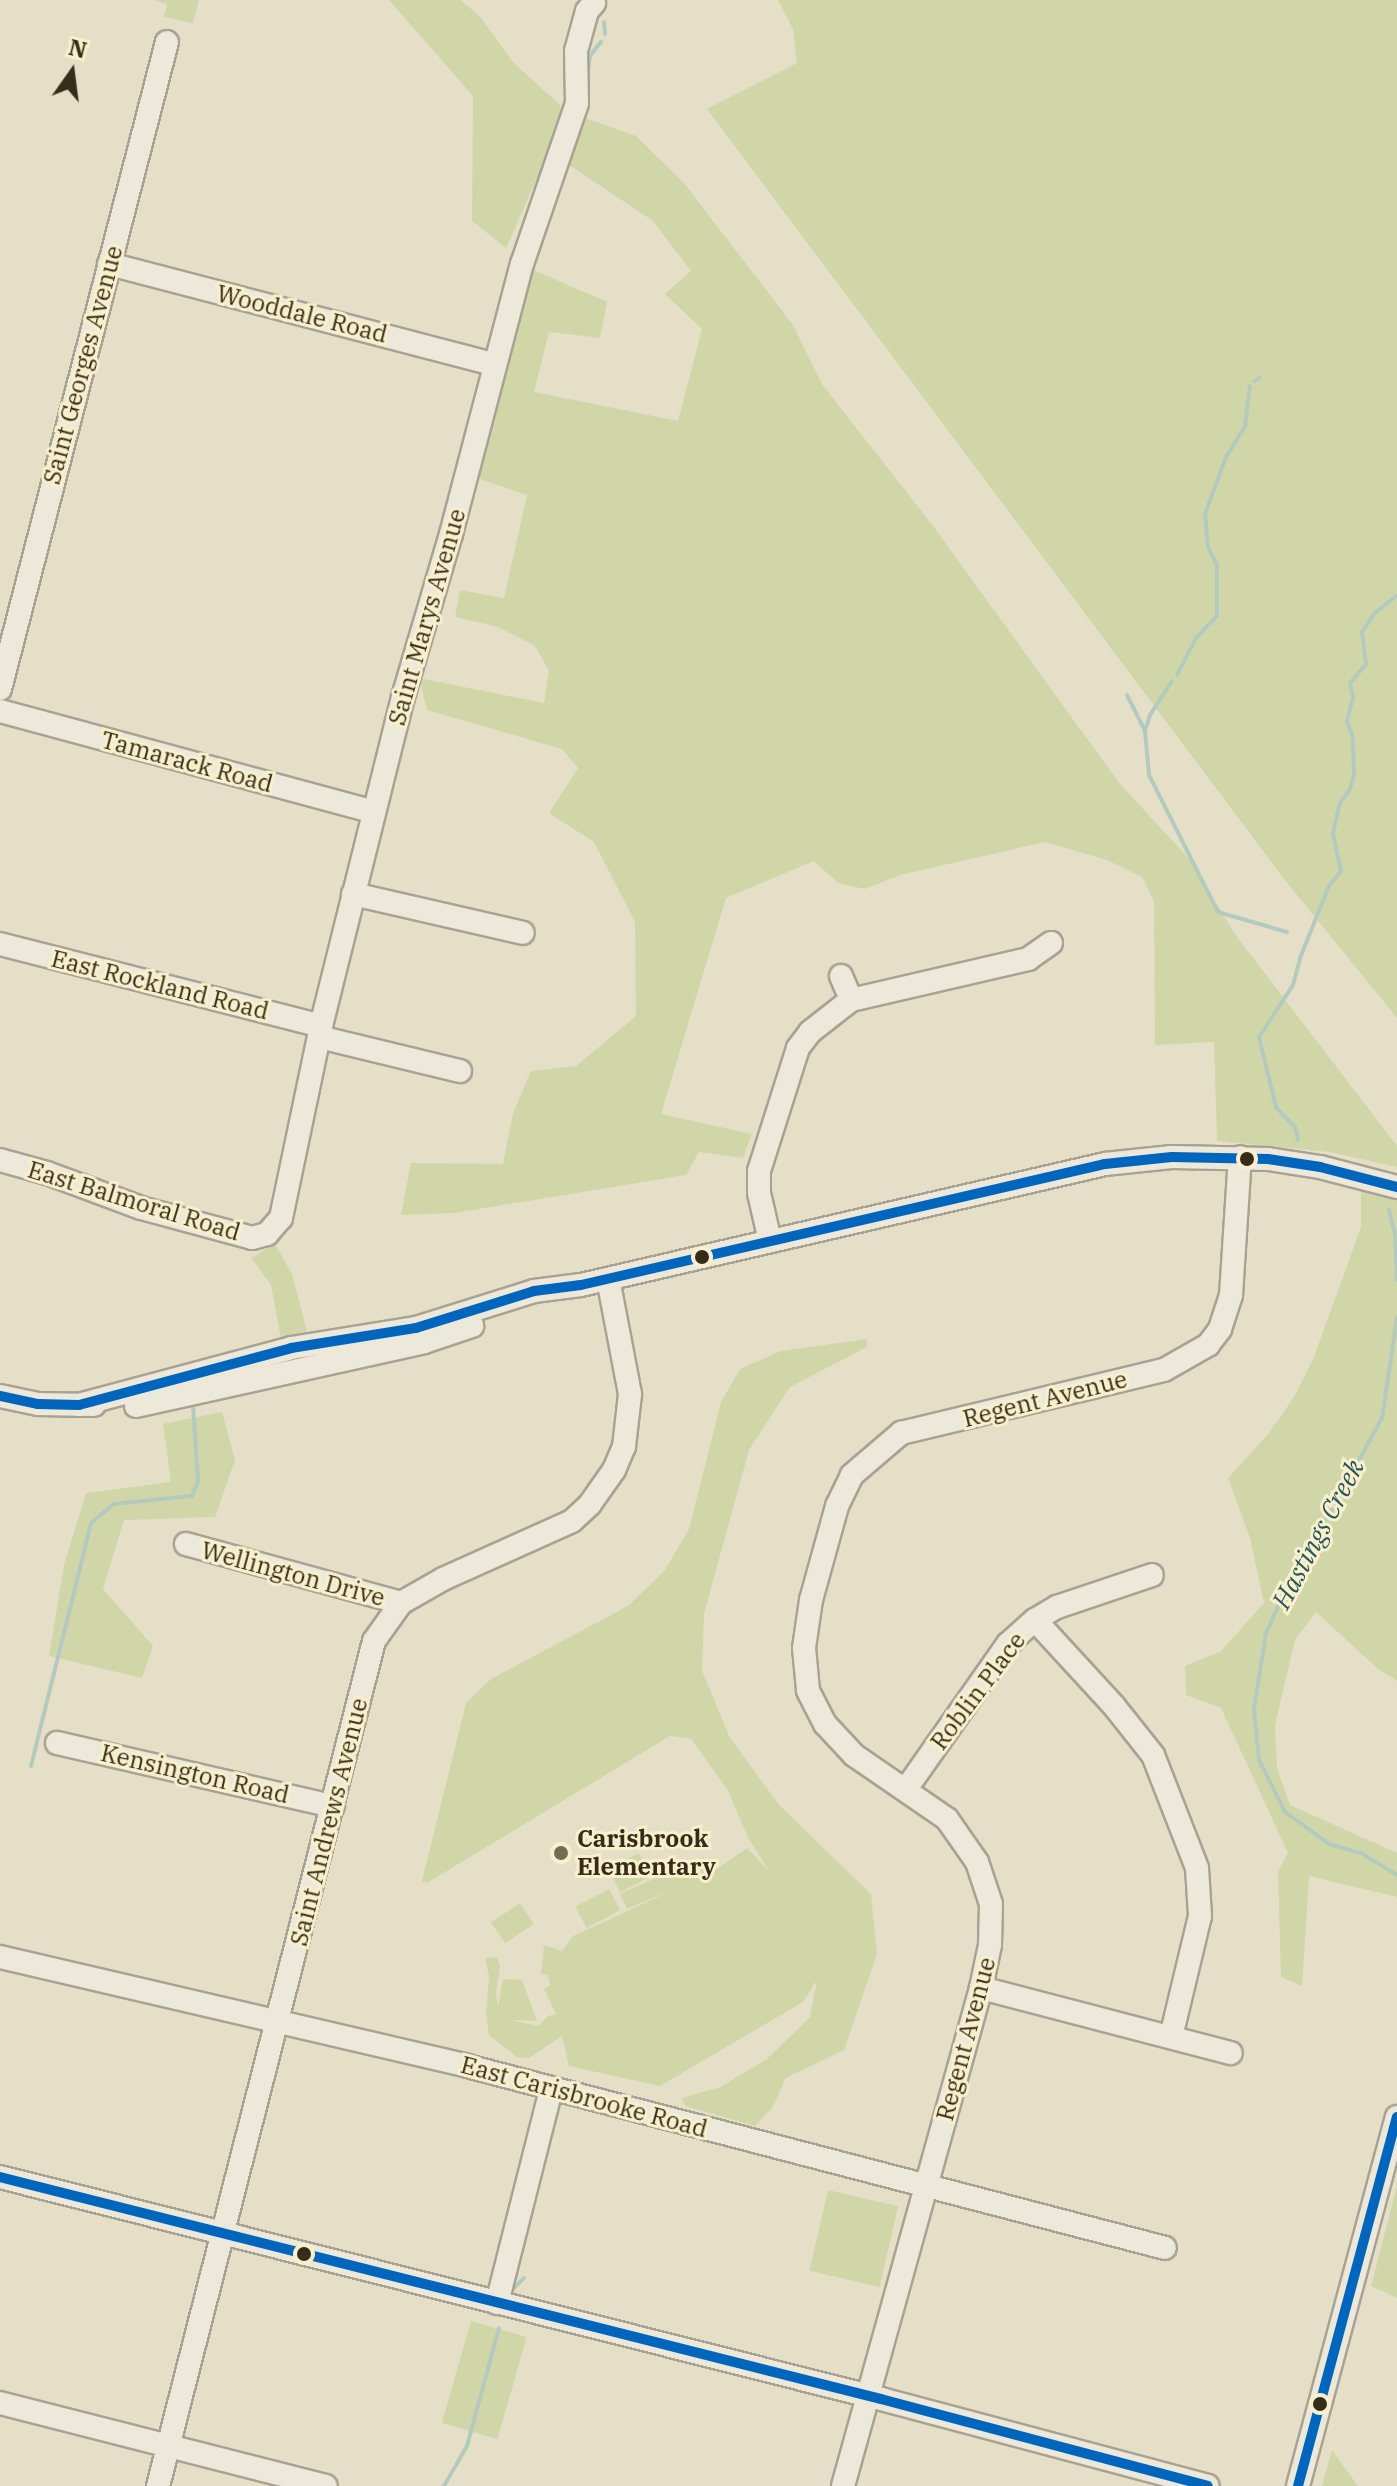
<!DOCTYPE html>
<html>
<head>
<meta charset="utf-8">
<style>
	body { margin:0 }
	#map { position:relative; width:1397px; height:2486px; overflow:hidden; background:#e5dfc8; font-family:"IBM Plex Serif",serif }
	div>[style] { position:absolute }
	[style*='--x'] { left:calc(var(--x)*1px); top:calc(var(--y)*1px); width:calc(var(--w)*1px); rotate:calc(var(--a)*1deg) }
	.green>* { inset:0; background:#d1d6a9; transform-origin:0 0 }
	.stream>* { height:4px; margin:-2px; padding:0 2px; transform-origin:2px; border-radius:2px; background:#b5cabf }
	.roads { filter:drop-shadow(2px 0 #a9a292) drop-shadow(-2px 0 #a9a292) drop-shadow(0 2px #a9a292) drop-shadow(0 -2px #a9a292) }
	.minor>* { height:22px; margin:-11px; padding:0 11px; transform-origin:11px; border-radius:11px; background:#ece8da }
	.bus-1>* { height:10px; margin:-5px; padding:0 5px; transform-origin:5px; border-radius:5px; background:#0065bd }
	.dots>* { width:22px; height:22px; translate:-50% -50%; box-sizing:border-box; border:4px solid #f8f0cc; border-radius:50% }
	span { translate:-50% -50%; white-space:nowrap; text-align:center; line-height:1.15; -webkit-text-stroke:6px #f8f0cc; paint-order:stroke }
	.street-label { font-size:24px; color:#372c1a }
	.poi-label { font-size:24px; color:#372c1a; font-weight:700 }
	.left { translate:0 -50%; text-align:left }
	.water-label { font-size:26px; color:#285558; font-style:italic }
	.north { position:absolute; left:32px; top:32px; width:80px; height:80px; -webkit-text-stroke:6px #f8f0cc; paint-order:stroke; rotate:14deg; font-size:22px; font-weight:700; line-height:32px; text-align:center; color:#372c1a }
	.north::after { content:''; display:block; margin:auto; width:28px; height:36px; background:#372c1a; clip-path:polygon(50% 0,100% 100%,50% 72%,0 100%) }
</style>
</head>
<body>
<div id="map">
	<div class="green">
		<i style="clip-path:polygon(153px 0,199px 0,193px 23px,164px 17px,167px 4px)"></i>
		<i style="clip-path:polygon(389px 0,461px 0,481px 18px,513px 62px,561px 106px,549px 151px,506px 248px,472px 221px,473px 96px)"></i>
		<i style="clip-path:polygon(778px 0,1397px 0,1397px 1018px,1284px 879px,707px 109px,797px 63px,793px 29px)"></i>
		<i style="clip-path:polygon(580px 116px,636px 136px,684px 183px,793px 325px,822px 384px,933px 526px,1120px 784px,1193px 863px,1234px 933px,1397px 1146px,1397px 1167px,1329px 1152px,1217px 1141px,1214px 1042px,1155px 1045px,1154px 901px,1142px 877px,1107px 860px,1045px 842px,900px 875px,865px 889px,838px 883px,814px 861px,726px 898px,661px 1114px,752px 1134px,743px 1158px,699px 1152px,686px 1175px,454px 1213px,401px 1215px,411px 1163px,503px 1164px,513px 1113px,531px 1071px,576px 1066px,636px 1016px,635px 922px,594px 842px,549px 813px,578px 768px,562px 749px,427px 710px,419px 678px,544px 703px,549px 671px,535px 646px,498px 627px,455px 617px,460px 590px,504px 598px,527px 495px,477px 478px,531px 269px,607px 302px,600px 338px,549px 332px,534px 392px,678px 421px,702px 329px,665px 294px,691px 271px,653px 221px,569px 165px)"></i>
		<i style="clip-path:polygon(1361px 1192px,1397px 1200px,1397px 1681px,1378px 1669px,1316px 1612px,1295px 1640px,1275px 1725px,1277px 1768px,1290px 1805px,1397px 1853px,1397px 1897px,1309px 1876px,1302px 1986px,1281px 1977px,1278px 1872px,1288px 1853px,1221px 1708px,1186px 1695px,1185px 1666px,1221px 1651px,1264px 1603px,1250px 1538px,1228px 1478px,1269px 1433px,1294px 1397px,1314px 1357px,1361px 1227px)"></i>
		<i style="clip-path:polygon(275px 1244px,292px 1274px,307px 1331px,281px 1339px,271px 1285px,251px 1258px)"></i>
		<i style="clip-path:polygon(867px 1339px,867px 1347px,790px 1387px,749px 1450px,704px 1614px,702px 1671px,730px 1738px,780px 1806px,871px 1894px,877px 1954px,844px 2050px,786px 2078px,772px 2108px,755px 2126px,685px 2106px,682px 2098px,720px 2087px,767px 2059px,810px 2017px,817px 1980px,803px 2002px,660px 2086px,569px 2066px,562px 2036px,529px 2058px,517px 2057px,489px 2035px,486px 2013px,489px 1976px,485px 1958px,497px 1957px,500px 1966px,496px 1993px,498px 2008px,503px 1979px,522px 1980px,537px 2021px,511px 2020px,538px 2026px,548px 2016px,556px 2014px,544px 1989px,550px 1985px,548px 1975px,541px 1974px,544px 1945px,562px 1951px,573px 1936px,675px 1889px,627px 1909px,620px 1894px,703px 1857px,711px 1873px,747px 1848px,769px 1871px,749px 1839px,727px 1789px,691px 1739px,670px 1736px,427px 1883px,422px 1881px,466px 1703px,491px 1679px,628px 1606px,665px 1570px,689px 1529px,721px 1402px,740px 1369px,781px 1351px)"></i>
		<i style="clip-path:polygon(222px 1412px,235px 1460px,215px 1517px,124px 1520px,103px 1589px,153px 1646px,142px 1678px,49px 1656px,64px 1565px,86px 1493px,171px 1482px,163px 1424px)"></i>
		<i style="left:639px;top:1853px;width:26px;height:35px;rotate:62deg"></i>
		<i style="left:609px;top:1889px;width:24px;height:38px;rotate:62deg"></i>
		<i style="left:520px;top:1903px;width:25px;height:35px;rotate:56deg"></i>
		<i style="clip-path:polygon(1397px 2186px,1397px 2298px,1371px 2286px)"></i>
		<i style="left:828px;top:2190px;width:72px;height:83px;rotate:13deg"></i>
		<i style="left:471px;top:2321px;width:58px;height:106px;rotate:16deg"></i>
		<i style="clip-path:polygon(1332px 2450px,1358px 2486px,1322px 2486px)"></i>
	</div>
	<div class="stream">
		<i style="--x:604;--y:22;--w:12;--a:85"></i>
		<i style="--x:587;--y:79;--w:23;--a:-83"></i>
		<i style="--x:590;--y:56;--w:18;--a:-52"></i>
		<i style="--x:1255;--y:381;--w:6;--a:-39"></i>
		<i style="--x:1177;--y:675;--w:42;--a:-62.8"></i>
		<i style="--x:1196;--y:638;--w:30;--a:-46"></i>
		<i style="--x:1217;--y:616;--w:51;--a:-90"></i>
		<i style="--x:1217;--y:565;--w:20;--a:-117"></i>
		<i style="--x:1208;--y:547;--w:33;--a:-95"></i>
		<i style="--x:1205;--y:514;--w:61;--a:-69.8"></i>
		<i style="--x:1226;--y:457;--w:36;--a:-58"></i>
		<i style="--x:1245;--y:426;--w:40;--a:-82.9"></i>
		<i style="--x:1127;--y:695;--w:40;--a:63.4"></i>
		<i style="--x:1145;--y:731;--w:44;--a:84.8"></i>
		<i style="--x:1149;--y:775;--w:153;--a:63.3"></i>
		<i style="--x:1218;--y:912;--w:72;--a:16.2"></i>
		<i style="--x:1145;--y:731;--w:17;--a:-73"></i>
		<i style="--x:1150;--y:715;--w:40;--a:-57.1"></i>
		<i style="--x:1298;--y:1140;--w:13;--a:-103"></i>
		<i style="--x:1295;--y:1127;--w:28;--a:-134"></i>
		<i style="--x:1276;--y:1107;--w:72;--a:-103.7"></i>
		<i style="--x:1259;--y:1037;--w:62;--a:-56.8"></i>
		<i style="--x:1293;--y:985;--w:28;--a:-75"></i>
		<i style="--x:1300;--y:958;--w:78;--a:-68.1"></i>
		<i style="--x:1329;--y:886;--w:19;--a:-51"></i>
		<i style="--x:1341;--y:871;--w:39;--a:-102"></i>
		<i style="--x:1333;--y:833;--w:31;--a:-77"></i>
		<i style="--x:1340;--y:803;--w:17;--a:-54"></i>
		<i style="--x:1350;--y:789;--w:16;--a:-75"></i>
		<i style="--x:1354;--y:774;--w:36;--a:-92"></i>
		<i style="--x:1353;--y:738;--w:18;--a:-109"></i>
		<i style="--x:1347;--y:721;--w:25;--a:-76"></i>
		<i style="--x:1353;--y:697;--w:14;--a:-102"></i>
		<i style="--x:1350;--y:683;--w:25;--a:-50"></i>
		<i style="--x:1366;--y:664;--w:32;--a:-97"></i>
		<i style="--x:1362;--y:632;--w:23;--a:-56"></i>
		<i style="--x:1375;--y:613;--w:28;--a:-39"></i>
		<i style="--x:1389;--y:1210;--w:25;--a:76"></i>
		<i style="--x:1395;--y:1234;--w:46;--a:87.5"></i>
		<i style="--x:1397;--y:1317;--w:102;--a:98.4"></i>
		<i style="--x:1382;--y:1418;--w:108;--a:118.7"></i>
		<i style="--x:1330;--y:1513;--w:40;--a:127"></i>
		<i style="--x:1306;--y:1545;--w:97;--a:114.4"></i>
		<i style="--x:1266;--y:1633;--w:77;--a:99"></i>
		<i style="--x:1254;--y:1709;--w:51;--a:84.4"></i>
		<i style="--x:1259;--y:1760;--w:58;--a:63.4"></i>
		<i style="--x:1285;--y:1812;--w:54;--a:36"></i>
		<i style="--x:1329;--y:1844;--w:33;--a:16"></i>
		<i style="--x:1361;--y:1853;--w:42;--a:31.4"></i>
		<i style="--x:31;--y:1766;--w:250;--a:-76.1"></i>
		<i style="--x:91;--y:1523;--w:30;--a:-40"></i>
		<i style="--x:114;--y:1504;--w:78;--a:-5.9"></i>
		<i style="--x:192;--y:1496;--w:16;--a:-68"></i>
		<i style="--x:198;--y:1481;--w:75;--a:-93.8"></i>
		<i style="--x:509;--y:2293;--w:21;--a:-45"></i>
		<i style="--x:444;--y:2486;--w:46;--a:-60.1"></i>
		<i style="--x:467;--y:2446;--w:122;--a:-74.8"></i>
	</div>
	<div class="roads">
		<div class="minor">
			<i style="--x:109;--y:264;--w:398;--a:14.6"></i>
			<i style="--x:0;--y:689;--w:668;--a:-75.53"></i>
			<i style="--x:0;--y:711;--w:387;--a:15.1"></i>
			<i style="--x:353;--y:894;--w:174;--a:12.9"></i>
			<i style="--x:0;--y:944;--w:331;--a:14.3"></i>
			<i style="--x:841;--y:976;--w:26;--a:67"></i>
			<i style="--x:319;--y:1037;--w:145;--a:13.6"></i>
			<i style="--x:0;--y:1160;--w:49;--a:15.5"></i>
			<i style="--x:47;--y:1173;--w:100;--a:20.4"></i>
			<i style="--x:141;--y:1208;--w:115;--a:15.1"></i>
			<i style="--x:252;--y:1238;--w:16;--a:-15"></i>
			<i style="--x:267;--y:1234;--w:21;--a:-49"></i>
			<i style="--x:281;--y:1218;--w:196;--a:-78.2"></i>
			<i style="--x:321;--y:1026;--w:339;--a:-76"></i>
			<i style="--x:403;--y:697;--w:170;--a:-73.6"></i>
			<i style="--x:451;--y:534;--w:279;--a:-75.3"></i>
			<i style="--x:522;--y:264;--w:170;--a:-71.1"></i>
			<i style="--x:577;--y:103;--w:52;--a:-91.1"></i>
			<i style="--x:576;--y:51;--w:41;--a:-74.6"></i>
			<i style="--x:587;--y:11;--w:11;--a:-49"></i>
			<i style="--x:770;--y:1241;--w:49;--a:-102.9"></i>
			<i style="--x:759;--y:1193;--w:22;--a:-90"></i>
			<i style="--x:759;--y:1171;--w:129;--a:-72.4"></i>
			<i style="--x:798;--y:1048;--w:20;--a:-53"></i>
			<i style="--x:810;--y:1032;--w:52;--a:-38"></i>
			<i style="--x:851;--y:1000;--w:182;--a:-13"></i>
			<i style="--x:1028;--y:959;--w:28;--a:-35"></i>
			<i style="--x:0;--y:1396;--w:39;--a:12"></i>
			<i style="--x:38;--y:1404;--w:56;--a:1"></i>
			<i style="--x:79;--y:1405;--w:220;--a:-15"></i>
			<i style="--x:291;--y:1348;--w:127;--a:-9.1"></i>
			<i style="--x:416;--y:1328;--w:124;--a:-17.4"></i>
			<i style="--x:534;--y:1291;--w:47;--a:-7.3"></i>
			<i style="--x:581;--y:1285;--w:538;--a:-13"></i>
			<i style="--x:1105;--y:1164;--w:67;--a:-6"></i>
			<i style="--x:1172;--y:1157;--w:96;--a:1.2"></i>
			<i style="--x:1268;--y:1159;--w:53;--a:8.7"></i>
			<i style="--x:1320;--y:1167;--w:80;--a:14.6"></i>
			<i style="--x:136;--y:1406;--w:295;--a:-12.5"></i>
			<i style="--x:424;--y:1342;--w:51;--a:-18.4"></i>
			<i style="--x:186;--y:1544;--w:223;--a:15.3"></i>
			<i style="--x:1035;--y:1620;--w:117;--a:47.4"></i>
			<i style="--x:1114;--y:1706;--w:63;--a:51.5"></i>
			<i style="--x:1153;--y:1755;--w:121;--a:68.7"></i>
			<i style="--x:1197;--y:1868;--w:48;--a:86.4"></i>
			<i style="--x:1200;--y:1916;--w:124;--a:103.5"></i>
			<i style="--x:57;--y:1743;--w:283;--a:12.9"></i>
			<i style="--x:906;--y:1789;--w:177;--a:-54.9"></i>
			<i style="--x:1008;--y:1644;--w:36;--a:-42"></i>
			<i style="--x:1035;--y:1620;--w:26;--a:-31"></i>
			<i style="--x:1057;--y:1607;--w:100;--a:-18.6"></i>
			<i style="--x:0;--y:1957;--w:480;--a:13.1"></i>
			<i style="--x:467;--y:2066;--w:721;--a:14.61"></i>
			<i style="--x:981;--y:1988;--w:258;--a:14.6"></i>
			<i style="--x:0;--y:2177;--w:909;--a:14.14"></i>
			<i style="--x:881;--y:2399;--w:338;--a:14.9"></i>
			<i style="--x:497;--y:2303;--w:221;--a:-75.8"></i>
			<i style="--x:0;--y:2403;--w:336;--a:14.3"></i>
			<i style="--x:158;--y:2486;--w:872;--a:-75.66"></i>
			<i style="--x:374;--y:1641;--w:47;--a:-54.6"></i>
			<i style="--x:401;--y:1603;--w:48;--a:-29.7"></i>
			<i style="--x:443;--y:1579;--w:141;--a:-24.2"></i>
			<i style="--x:572;--y:1521;--w:25;--a:-43"></i>
			<i style="--x:590;--y:1504;--w:42;--a:-54.8"></i>
			<i style="--x:614;--y:1470;--w:25;--a:-67"></i>
			<i style="--x:624;--y:1447;--w:53;--a:-83.5"></i>
			<i style="--x:630;--y:1394;--w:117;--a:-100.8"></i>
			<i style="--x:843;--y:2486;--w:517;--a:-74.51"></i>
			<i style="--x:981;--y:1988;--w:44;--a:-78.2"></i>
			<i style="--x:990;--y:1945;--w:41;--a:-88.6"></i>
			<i style="--x:991;--y:1904;--w:44;--a:-108.4"></i>
			<i style="--x:977;--y:1862;--w:52;--a:-124.9"></i>
			<i style="--x:947;--y:1819;--w:113;--a:-145.5"></i>
			<i style="--x:854;--y:1755;--w:42;--a:-133.1"></i>
			<i style="--x:825;--y:1724;--w:38;--a:-117"></i>
			<i style="--x:808;--y:1690;--w:42;--a:-95.4"></i>
			<i style="--x:804;--y:1648;--w:49;--a:-81.7"></i>
			<i style="--x:811;--y:1600;--w:98;--a:-74.5"></i>
			<i style="--x:837;--y:1506;--w:34;--a:-64"></i>
			<i style="--x:852;--y:1475;--w:65;--a:-40.6"></i>
			<i style="--x:901;--y:1433;--w:270;--a:-13.5"></i>
			<i style="--x:1164;--y:1370;--w:51;--a:-29.6"></i>
			<i style="--x:1208;--y:1345;--w:20;--a:-53"></i>
			<i style="--x:1220;--y:1329;--w:36;--a:-72"></i>
			<i style="--x:1231;--y:1295;--w:138;--a:-86.3"></i>
			<i style="--x:1298;--y:2486;--w:382;--a:-75"></i>
		</div>
	</div>
	<div class="bus-1">
		<i style="--x:0;--y:1396;--w:39;--a:12"></i>
		<i style="--x:38;--y:1404;--w:41;--a:1.4"></i>
		<i style="--x:79;--y:1405;--w:220;--a:-15"></i>
		<i style="--x:291;--y:1348;--w:127;--a:-9.1"></i>
		<i style="--x:416;--y:1328;--w:124;--a:-17.4"></i>
		<i style="--x:534;--y:1291;--w:47;--a:-7.3"></i>
		<i style="--x:581;--y:1285;--w:538;--a:-13"></i>
		<i style="--x:1105;--y:1164;--w:67;--a:-6"></i>
		<i style="--x:1172;--y:1157;--w:96;--a:1.2"></i>
		<i style="--x:1268;--y:1159;--w:53;--a:8.7"></i>
		<i style="--x:1320;--y:1167;--w:80;--a:14.6"></i>
		<i style="--x:0;--y:2177;--w:909;--a:14.14"></i>
		<i style="--x:881;--y:2399;--w:338;--a:14.9"></i>
		<i style="--x:1298;--y:2486;--w:382;--a:-75"></i>
	</div>
	<div class="dots">
		<i style="left:1247px;top:1159px;background:#372c1a"></i>
		<i style="left:702px;top:1257px;background:#372c1a"></i>
		<i style="left:561px;top:1853px;background:#746b57"></i>
		<i style="left:304px;top:2254px;background:#372c1a"></i>
		<i style="left:1320px;top:2404px;background:#372c1a"></i>
	</div>
	<div class="street-label">
		<span style="left:302px;top:314px;rotate:14deg">Wooddale Road</span>
		<span style="left:83px;top:365px;rotate:-75deg">Saint Georges Avenue</span>
		<span style="left:427px;top:617px;rotate:-74deg">Saint Marys Avenue</span>
		<span style="left:187px;top:762px;rotate:15deg">Tamarack Road</span>
		<span style="left:160px;top:985px;rotate:14deg">East Rockland Road</span>
		<span style="left:134px;top:1201px;rotate:17deg">East Balmoral Road</span>
		<span style="left:1045px;top:1399px;rotate:-14deg">Regent Avenue</span>
		<span style="left:293px;top:1574px;rotate:15deg">Wellington Drive</span>
		<span style="left:978px;top:1691px;rotate:-53deg">Roblin Place</span>
		<span style="left:195px;top:1774px;rotate:13deg">Kensington Road</span>
		<span style="left:329px;top:1822px;rotate:-76deg">Saint Andrews Avenue</span>
		<span style="left:966px;top:2039px;rotate:-75deg">Regent Avenue</span>
		<span style="left:584px;top:2097px;rotate:15deg">East Carisbrooke Road</span>
	</div>
	<div class="poi-label">
		<span class="left" style="left:577px;top:1853px">Carisbrook<br>Elementary</span>
	</div>
	<div class="water-label">
		<span style="left:1318px;top:1534px;rotate:-62deg">Hastings Creek</span>
	</div>
	<div class="north">N</div>
</div>
</body>
</html>
